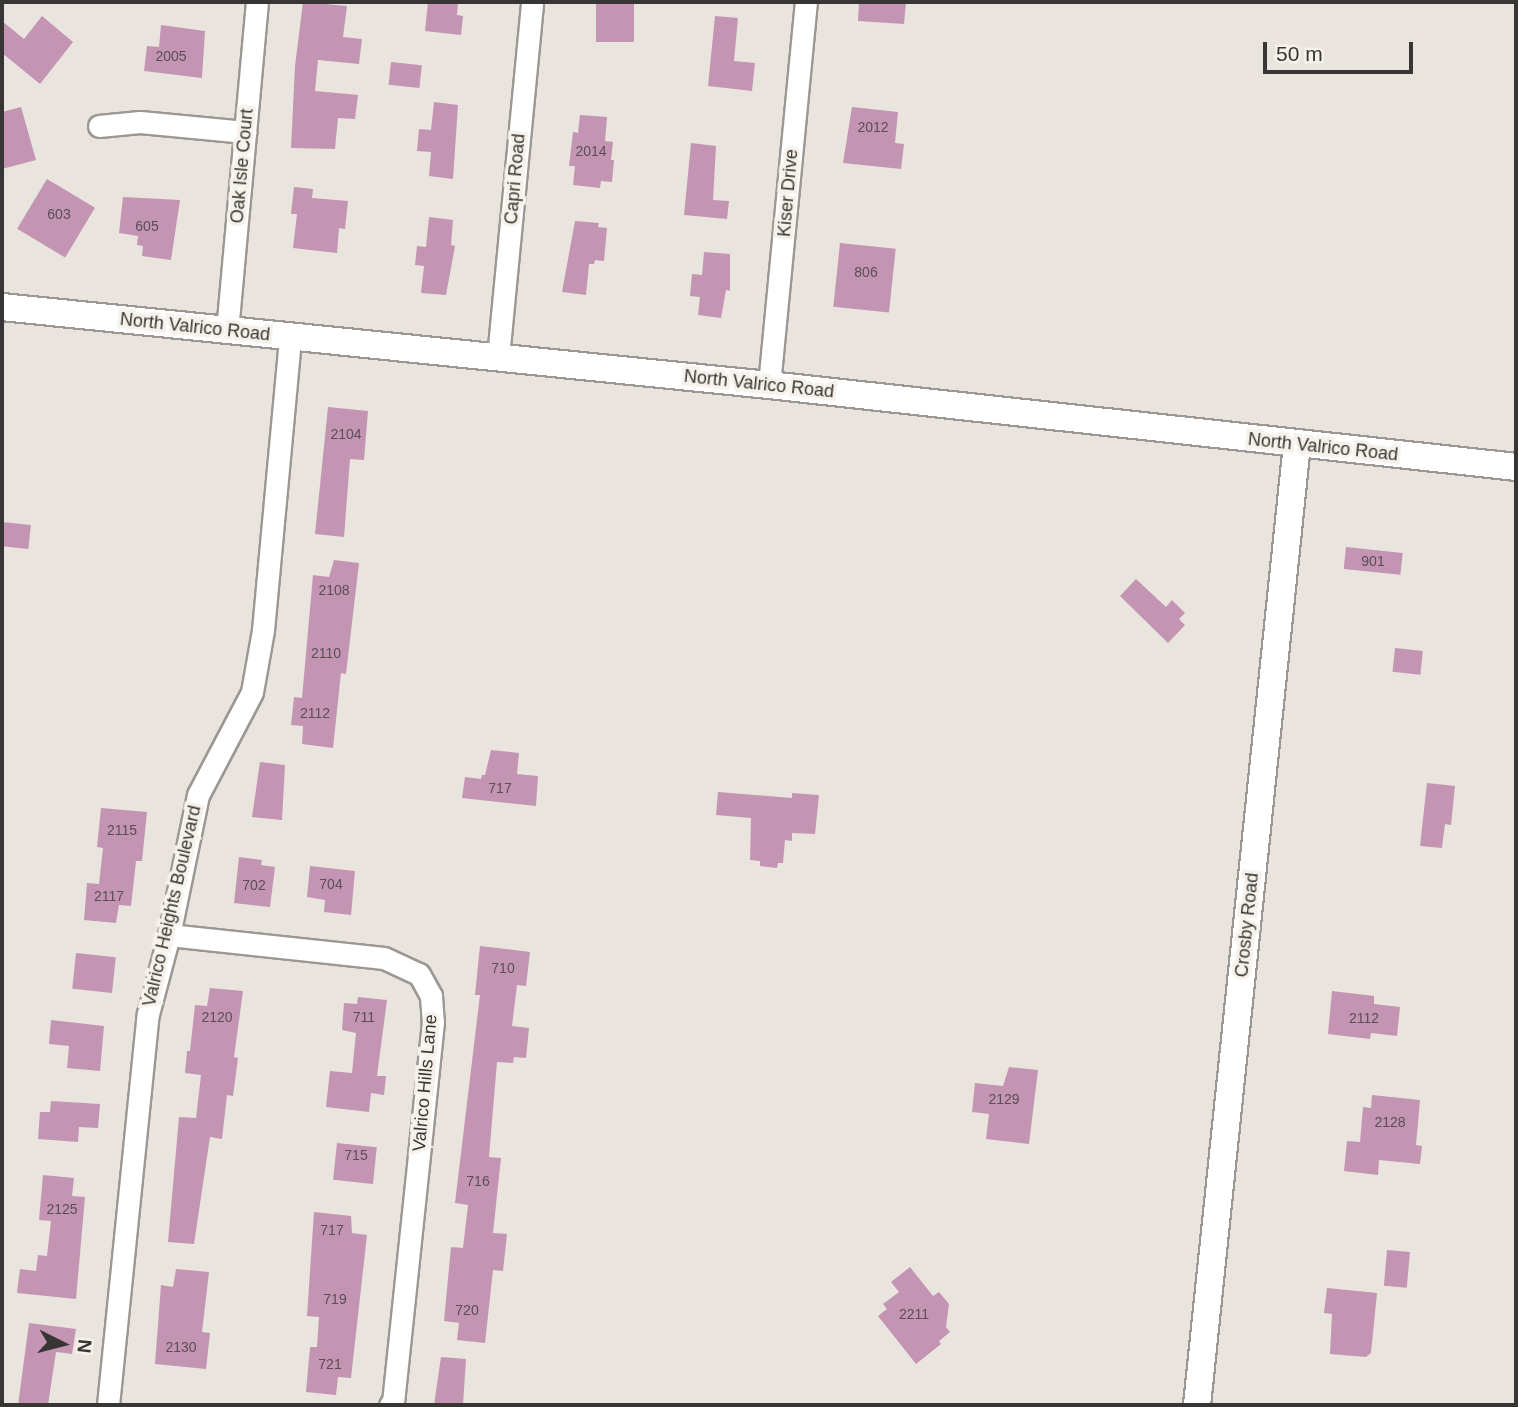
<!DOCTYPE html>
<html>
<head>
<meta charset="utf-8">
<style>
	body { margin:0 }
	#map { position:relative; width:1518px; height:1407px; overflow:hidden; background:#e9e4de; font-family:Helvetica,sans-serif }
	div>[style] { position:absolute }
	[style*='--x'] { left:calc(var(--x)*1px); top:calc(var(--y)*1px); width:calc(var(--w)*1px); rotate:calc(var(--a)*1deg) }
	.building>* { inset:0; background:#c395b3; transform-origin:0 0 }
	.roads { filter:drop-shadow(2px 0 #9c9792) drop-shadow(-2px 0 #9c9792) drop-shadow(0 2px #9c9792) drop-shadow(0 -2px #9c9792) }
	.minor>* { height:21px; margin:-10.5px; padding:0 10.5px; transform-origin:10.5px; border-radius:10.5px; background:#fff }
	.tertiary>* { height:26px; margin:-13px; padding:0 13px; transform-origin:13px; border-radius:13px; background:#fff }
	span { translate:-50% -50%; white-space:nowrap; text-align:center; line-height:1.15; -webkit-text-stroke:7px #f6f1eb; paint-order:stroke }
	.number-label { font-size:14px; color:#5b4e54 }
	.number-label span { -webkit-text-stroke-width:0 }
	.street-label { font-size:18px; color:#383634 }
	.frame { position:absolute; inset:0; border:4px solid #383634; pointer-events:none }
	.north { position:absolute; left:28px; top:1309px; width:70px; height:70px; -webkit-text-stroke:5px #f6f1eb; paint-order:stroke; rotate:96deg; font-size:19px; font-weight:700; line-height:28px; text-align:center; color:#383634 }
	.north::after { content:''; display:block; margin:auto; width:24px; height:32px; background:#383634; clip-path:polygon(50% 0,100% 100%,50% 72%,0 100%) }
	.scale { position:absolute; left:1263px; top:42px; width:150px; height:32px; box-sizing:border-box; border:4px solid #383634; border-top:0; padding-left:9px; font-size:21px; line-height:24px; white-space:nowrap; color:#383634; -webkit-text-stroke:5px #f6f1eb; paint-order:stroke }
</style>
</head>
<body>
<div id="map">
	<div class="building">
		<i style="clip-path:polygon(303px 2px,347px 6px,343px 37px,362px 39px,359px 64px,318px 60px,315px 91px,358px 95px,355px 119px,338px 118px,335px 149px,291px 148px,295px 66px)"></i>
		<i style="clip-path:polygon(428px 2px,458px 2px,457px 15px,463px 16px,461px 35px,425px 31px)"></i>
		<i style="left:596px;top:2px;width:38px;height:40px"></i>
		<i style="clip-path:polygon(859px 2px,906px 2px,904px 24px,858px 21px)"></i>
		<i style="clip-path:polygon(42px 16px,73px 42px,40px 84px,2px 53px,2px 21px,24px 39px)"></i>
		<i style="clip-path:polygon(715px 16px,738px 18px,734px 61px,755px 63px,752px 91px,708px 86px)"></i>
		<i style="clip-path:polygon(161px 25px,205px 31px,202px 78px,144px 71px,147px 46px,159px 47px)"></i>
		<i style="left:391px;top:62px;width:31px;height:23px;rotate:6deg"></i>
		<i style="clip-path:polygon(434px 102px,458px 105px,453px 179px,429px 176px,431px 152px,417px 151px,419px 129px,431px 130px)"></i>
		<i style="clip-path:polygon(21px 107px,36px 160px,2px 169px,2px 112px)"></i>
		<i style="clip-path:polygon(852px 107px,898px 112px,895px 143px,904px 144px,901px 169px,843px 163px)"></i>
		<i style="clip-path:polygon(580px 115px,607px 117px,605px 141px,613px 142px,611px 160px,614px 160px,612px 182px,601px 181px,600px 188px,573px 185px,575px 166px,569px 166px,573px 132px,578px 133px)"></i>
		<i style="clip-path:polygon(691px 143px,716px 146px,713px 200px,729px 201px,727px 219px,684px 215px)"></i>
		<i style="left:47px;top:179px;width:56px;height:58px;rotate:31deg"></i>
		<i style="clip-path:polygon(294px 187px,313px 189px,312px 198px,348px 201px,345px 229px,339px 228px,337px 253px,293px 248px,297px 214px,291px 214px)"></i>
		<i style="clip-path:polygon(123px 197px,180px 200px,171px 260px,142px 256px,143px 246px,137px 245px,138px 236px,119px 233px)"></i>
		<i style="clip-path:polygon(429px 217px,453px 220px,451px 245px,455px 246px,446px 295px,421px 293px,424px 266px,415px 265px,417px 246px,426px 247px)"></i>
		<i style="clip-path:polygon(575px 221px,599px 223px,598px 227px,607px 228px,604px 261px,595px 260px,594px 264px,589px 264px,586px 295px,562px 292px)"></i>
		<i style="left:840px;top:243px;width:56px;height:64px;rotate:6deg"></i>
		<i style="clip-path:polygon(704px 252px,730px 254px,730px 291px,726px 290px,721px 318px,698px 315px,700px 297px,690px 296px,692px 274px,702px 275px)"></i>
		<i style="clip-path:polygon(328px 407px,368px 411px,364px 460px,350px 459px,344px 537px,315px 534px)"></i>
		<i style="left:2px;top:522px;width:29px;height:24px;rotate:6deg"></i>
		<i style="left:1346px;top:547px;width:57px;height:22px;rotate:6deg"></i>
		<i style="clip-path:polygon(334px 560px,359px 563px,346px 674px,341px 673px,333px 748px,302px 744px,303px 726px,291px 725px,294px 697px,302px 698px,313px 575px,329px 577px)"></i>
		<i style="clip-path:polygon(1136px 579px,1166px 607px,1172px 600px,1185px 613px,1179px 619px,1185px 625px,1168px 643px,1120px 596px)"></i>
		<i style="left:1395px;top:648px;width:28px;height:24px;rotate:6deg"></i>
		<i style="clip-path:polygon(491px 750px,519px 753px,517px 774px,538px 776px,536px 806px,462px 798px,465px 777px,481px 779px,482px 775px,485px 775px)"></i>
		<i style="clip-path:polygon(260px 762px,285px 765px,282px 820px,252px 817px)"></i>
		<i style="clip-path:polygon(1427px 783px,1455px 786px,1451px 825px,1445px 824px,1442px 848px,1420px 846px)"></i>
		<i style="clip-path:polygon(718px 792px,792px 798px,792px 793px,819px 795px,815px 834px,792px 833px,792px 841px,785px 840px,783px 863px,778px 863px,777px 868px,760px 866px,760px 861px,750px 860px,751px 818px,716px 815px)"></i>
		<i style="clip-path:polygon(101px 808px,147px 812px,142px 861px,136px 861px,131px 906px,119px 905px,116px 923px,84px 920px,87px 883px,99px 884px,103px 848px,97px 847px)"></i>
		<i style="clip-path:polygon(239px 857px,262px 860px,261px 865px,275px 867px,270px 907px,234px 903px)"></i>
		<i style="clip-path:polygon(310px 866px,355px 871px,351px 915px,324px 912px,325px 900px,307px 897px)"></i>
		<i style="clip-path:polygon(480px 946px,530px 952px,526px 986px,517px 985px,512px 1026px,529px 1028px,526px 1058px,514px 1057px,513px 1063px,497px 1062px,489px 1157px,501px 1158px,493px 1233px,507px 1234px,503px 1271px,493px 1270px,485px 1343px,457px 1340px,459px 1323px,444px 1321px,451px 1247px,463px 1248px,468px 1205px,455px 1203px,480px 995px,475px 995px)"></i>
		<i style="left:76px;top:953px;width:40px;height:36px;rotate:6deg"></i>
		<i style="clip-path:polygon(210px 988px,243px 991px,234px 1057px,238px 1058px,233px 1096px,227px 1095px,222px 1139px,210px 1137px,194px 1244px,168px 1242px,179px 1117px,196px 1118px,201px 1075px,185px 1073px,187px 1051px,190px 1051px,195px 1005px,207px 1006px)"></i>
		<i style="clip-path:polygon(1332px 991px,1374px 996px,1374px 1004px,1400px 1007px,1397px 1036px,1371px 1033px,1370px 1039px,1328px 1034px)"></i>
		<i style="clip-path:polygon(358px 997px,387px 1000px,377px 1076px,386px 1076px,384px 1095px,371px 1093px,369px 1112px,326px 1107px,330px 1071px,352px 1073px,356px 1033px,342px 1030px,344px 1003px,357px 1004px)"></i>
		<i style="clip-path:polygon(51px 1020px,104px 1026px,100px 1071px,67px 1068px,69px 1046px,49px 1044px)"></i>
		<i style="clip-path:polygon(1009px 1067px,1038px 1070px,1029px 1144px,986px 1139px,989px 1114px,972px 1112px,975px 1083px,1003px 1086px)"></i>
		<i style="clip-path:polygon(1372px 1095px,1420px 1100px,1416px 1145px,1422px 1146px,1420px 1164px,1379px 1160px,1378px 1175px,1344px 1171px,1347px 1141px,1360px 1142px,1363px 1107px,1371px 1108px)"></i>
		<i style="clip-path:polygon(51px 1101px,100px 1104px,98px 1128px,79px 1127px,78px 1142px,38px 1139px,40px 1112px,50px 1112px)"></i>
		<i style="left:337px;top:1143px;width:40px;height:37px;rotate:6deg"></i>
		<i style="clip-path:polygon(43px 1175px,74px 1178px,72px 1196px,85px 1197px,76px 1299px,17px 1293px,20px 1269px,36px 1271px,38px 1255px,47px 1256px,51px 1221px,39px 1220px)"></i>
		<i style="clip-path:polygon(314px 1212px,351px 1216px,352px 1233px,367px 1235px,351px 1378px,338px 1377px,336px 1395px,306px 1392px,310px 1347px,317px 1347px,319px 1317px,307px 1316px)"></i>
		<i style="left:1387px;top:1250px;width:23px;height:36px;rotate:5deg"></i>
		<i style="clip-path:polygon(910px 1267px,933px 1296px,939px 1292px,949px 1304px,946px 1327px,950px 1332px,939px 1341px,941px 1344px,916px 1364px,878px 1316px,887px 1309px,883px 1304px,899px 1292px,891px 1282px)"></i>
		<i style="clip-path:polygon(176px 1269px,209px 1272px,202px 1332px,210px 1333px,206px 1369px,155px 1364px,161px 1285px,173px 1287px)"></i>
		<i style="clip-path:polygon(1327px 1288px,1377px 1293px,1371px 1353px,1366px 1357px,1330px 1354px,1332px 1314px,1324px 1313px)"></i>
		<i style="clip-path:polygon(29px 1323px,76px 1329px,72px 1354px,56px 1352px,48px 1405px,18px 1405px)"></i>
		<i style="clip-path:polygon(441px 1357px,466px 1359px,463px 1405px,434px 1405px)"></i>
	</div>
	<div class="roads">
		<div class="minor">
			<i style="--x:99;--y:126;--w:41;--a:-5.6"></i>
			<i style="--x:140;--y:122;--w:106;--a:5.4"></i>
			<i style="--x:227;--y:331;--w:330;--a:-84.8"></i>
			<i style="--x:498;--y:357;--w:357;--a:-84.5"></i>
			<i style="--x:769;--y:385;--w:385;--a:-84.5"></i>
			<i style="--x:169;--y:935;--w:216;--a:6.1"></i>
			<i style="--x:384;--y:958;--w:38;--a:25"></i>
			<i style="--x:419;--y:974;--w:25;--a:61"></i>
			<i style="--x:431;--y:996;--w:26;--a:86"></i>
			<i style="--x:433;--y:1022;--w:381;--a:96"></i>
			<i style="--x:393;--y:1401;--w:5;--a:127"></i>
			<i style="--x:108;--y:1405;--w:393;--a:-84.2"></i>
			<i style="--x:148;--y:1014;--w:82;--a:-75.1"></i>
			<i style="--x:169;--y:935;--w:143;--a:-78.3"></i>
			<i style="--x:198;--y:795;--w:116;--a:-62.3"></i>
			<i style="--x:252;--y:692;--w:63;--a:-79.9"></i>
			<i style="--x:263;--y:630;--w:294;--a:-84.7"></i>
		</div>
		<div class="tertiary">
			<i style="--x:2;--y:307;--w:771;--a:5.81"></i>
			<i style="--x:769;--y:385;--w:751;--a:6.26"></i>
			<i style="--x:1197;--y:1405;--w:966;--a:-84.06"></i>
		</div>
	</div>
	<div class="number-label">
		<span style="left:171px;top:56px">2005</span>
		<span style="left:873px;top:127px">2012</span>
		<span style="left:591px;top:151px">2014</span>
		<span style="left:59px;top:214px">603</span>
		<span style="left:147px;top:226px">605</span>
		<span style="left:866px;top:272px">806</span>
		<span style="left:346px;top:434px">2104</span>
		<span style="left:1373px;top:561px">901</span>
		<span style="left:334px;top:590px">2108</span>
		<span style="left:326px;top:653px">2110</span>
		<span style="left:315px;top:713px">2112</span>
		<span style="left:500px;top:788px">717</span>
		<span style="left:122px;top:830px">2115</span>
		<span style="left:331px;top:884px">704</span>
		<span style="left:254px;top:885px">702</span>
		<span style="left:109px;top:896px">2117</span>
		<span style="left:503px;top:968px">710</span>
		<span style="left:217px;top:1017px">2120</span>
		<span style="left:364px;top:1017px">711</span>
		<span style="left:1364px;top:1018px">2112</span>
		<span style="left:1004px;top:1099px">2129</span>
		<span style="left:1390px;top:1122px">2128</span>
		<span style="left:356px;top:1155px">715</span>
		<span style="left:478px;top:1181px">716</span>
		<span style="left:62px;top:1209px">2125</span>
		<span style="left:332px;top:1230px">717</span>
		<span style="left:335px;top:1299px">719</span>
		<span style="left:467px;top:1310px">720</span>
		<span style="left:914px;top:1314px">2211</span>
		<span style="left:181px;top:1347px">2130</span>
		<span style="left:330px;top:1364px">721</span>
	</div>
	<div class="street-label">
		<span style="left:242px;top:166px;rotate:-85deg">Oak Isle Court</span>
		<span style="left:515px;top:179px;rotate:-85deg">Capri Road</span>
		<span style="left:788px;top:193px;rotate:-85deg">Kiser Drive</span>
		<span style="left:195px;top:327px;rotate:6deg">North Valrico Road</span>
		<span style="left:759px;top:384px;rotate:6deg">North Valrico Road</span>
		<span style="left:1323px;top:447px;rotate:6deg">North Valrico Road</span>
		<span style="left:172px;top:906px;rotate:-77deg">Valrico Heights Boulevard</span>
		<span style="left:1247px;top:925px;rotate:-84deg">Crosby Road</span>
		<span style="left:425px;top:1083px;rotate:-85deg">Valrico Hills Lane</span>
	</div>
	<div class="frame"></div>
	<div class="north">N</div>
	<div class="scale">50 m</div>
</div>
</body>
</html>
